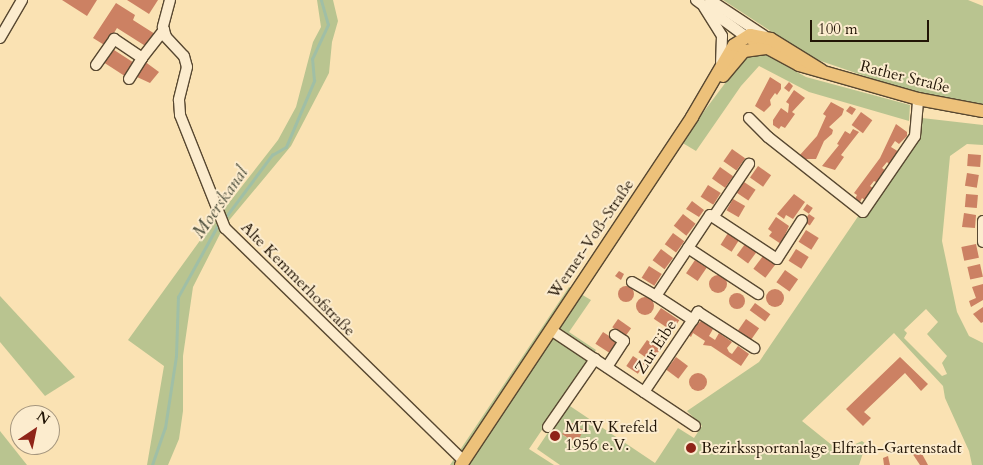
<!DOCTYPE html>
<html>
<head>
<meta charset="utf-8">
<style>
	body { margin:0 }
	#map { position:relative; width:983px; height:465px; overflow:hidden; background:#fae2b3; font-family:Cardo,serif }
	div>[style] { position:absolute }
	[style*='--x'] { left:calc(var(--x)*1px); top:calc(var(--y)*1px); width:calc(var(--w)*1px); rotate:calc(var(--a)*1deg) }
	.green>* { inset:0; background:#b9c490 }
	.stream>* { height:2.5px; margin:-1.25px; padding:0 1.25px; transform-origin:1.25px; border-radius:1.25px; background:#a0bfa6 }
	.building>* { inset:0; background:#cc8163; transform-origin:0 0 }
	.round { border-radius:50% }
	.roads { filter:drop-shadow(1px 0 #584831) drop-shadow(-1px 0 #584831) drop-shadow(0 1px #584831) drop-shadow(0 -1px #584831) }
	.minor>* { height:10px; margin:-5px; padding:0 5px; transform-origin:5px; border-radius:5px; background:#fcecce }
	.major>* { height:12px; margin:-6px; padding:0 6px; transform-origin:6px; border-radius:6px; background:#edc17a }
	.dots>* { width:14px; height:14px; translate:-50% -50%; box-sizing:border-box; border:2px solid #fcecce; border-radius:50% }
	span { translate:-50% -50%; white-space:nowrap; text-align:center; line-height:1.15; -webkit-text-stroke:4px #fcecce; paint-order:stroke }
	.street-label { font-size:16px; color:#221506 }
	.poi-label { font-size:16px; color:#221506 }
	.left { translate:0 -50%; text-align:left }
	.water-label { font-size:18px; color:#4e503e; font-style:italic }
	.north { position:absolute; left:10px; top:405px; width:50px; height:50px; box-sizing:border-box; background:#fcecce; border:1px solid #a5967e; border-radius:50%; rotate:34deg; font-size:14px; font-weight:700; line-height:20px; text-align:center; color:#221506 }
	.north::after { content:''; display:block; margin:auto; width:18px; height:22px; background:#8f2418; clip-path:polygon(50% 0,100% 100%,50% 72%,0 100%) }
	.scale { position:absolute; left:810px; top:20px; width:119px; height:22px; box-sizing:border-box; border:2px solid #221506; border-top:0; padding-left:6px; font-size:15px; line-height:18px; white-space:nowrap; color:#221506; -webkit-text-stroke:4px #fcecce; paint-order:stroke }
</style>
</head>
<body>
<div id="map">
	<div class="green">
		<i style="clip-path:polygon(317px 0,333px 0,338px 21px,332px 42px,329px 73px,291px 146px,226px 224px,221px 213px,278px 140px,296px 107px,313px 42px,321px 27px)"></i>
		<i style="clip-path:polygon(723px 0,968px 0,983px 6px,983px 105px,923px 96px,812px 58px)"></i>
		<i style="clip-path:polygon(759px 51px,806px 77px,910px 105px,909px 121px,809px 92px,759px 66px,741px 86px,696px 151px,681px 142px,738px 66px,750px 55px)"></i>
		<i style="clip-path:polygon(evenodd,922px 118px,983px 125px,983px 145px,967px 144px,950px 156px,942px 241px,957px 312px,969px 336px,983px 343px,983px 465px,972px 465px,969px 451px,945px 398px,943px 386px,894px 333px,802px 421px,833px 446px,847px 448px,862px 441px,866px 444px,859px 465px,560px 465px,537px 449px,567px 404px,655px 463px,678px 428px,694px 438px,702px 426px,687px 411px,759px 362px,859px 215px,869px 213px,919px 138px,922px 118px,926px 309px,938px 322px,927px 334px,947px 356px,942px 363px,947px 374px,942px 376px,904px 338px,907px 333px,904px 330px,926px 309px,922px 118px,572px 423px,582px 430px,577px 444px,563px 435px,572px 423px)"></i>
		<i style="clip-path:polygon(217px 217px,222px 230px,193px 287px,183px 356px,183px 411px,179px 439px,168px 465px,147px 465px,164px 366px,128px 340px)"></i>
		<i style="clip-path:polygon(569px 287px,591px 300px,569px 332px,596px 350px,529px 449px,554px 465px,450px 465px)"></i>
		<i style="clip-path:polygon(0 296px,75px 377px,45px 396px,0 342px)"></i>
		<i style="clip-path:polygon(0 431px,27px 465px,0 465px)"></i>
	</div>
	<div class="stream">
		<i style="--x:225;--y:218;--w:79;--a:-53.3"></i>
		<i style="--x:272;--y:155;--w:16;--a:-30"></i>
		<i style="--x:286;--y:147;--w:72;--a:-67"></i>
		<i style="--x:314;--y:81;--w:22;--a:-95"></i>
		<i style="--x:312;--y:59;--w:38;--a:-65"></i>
		<i style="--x:328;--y:25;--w:26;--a:-106"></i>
		<i style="--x:152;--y:465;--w:39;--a:-71"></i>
		<i style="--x:165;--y:428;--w:73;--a:-81.3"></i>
		<i style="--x:176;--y:356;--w:59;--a:-88.1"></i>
		<i style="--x:178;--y:297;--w:85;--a:-61"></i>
	</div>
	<div class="building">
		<i style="clip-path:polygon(62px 0,97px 0,87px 16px)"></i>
		<i style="clip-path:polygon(127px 0,158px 0,149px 14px)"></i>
		<i style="clip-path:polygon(116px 3px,135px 15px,133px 20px,155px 34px,147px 47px,117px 28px,106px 46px,93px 38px)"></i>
		<i style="left:111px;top:48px;width:30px;height:16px;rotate:33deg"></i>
		<i style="clip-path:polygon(144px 61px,159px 72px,150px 83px,137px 77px)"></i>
		<i style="clip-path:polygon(770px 77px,781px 84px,781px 89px,777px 95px,775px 93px,770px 100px,771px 105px,764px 112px,755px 106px)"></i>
		<i style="clip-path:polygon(789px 82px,793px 86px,789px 92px,784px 88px)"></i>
		<i style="clip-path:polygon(794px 90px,805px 98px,792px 112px,795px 114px,785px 128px,781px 126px,779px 129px,773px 125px,773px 120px,781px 108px,788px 113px,789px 104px,786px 102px)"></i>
		<i style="clip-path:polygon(831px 102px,844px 109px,842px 115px,829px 127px,833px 130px,832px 134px,824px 141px,816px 159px,805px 159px,799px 156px,817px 136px,826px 116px,823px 114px)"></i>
		<i style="clip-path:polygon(850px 106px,856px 109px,852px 115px,846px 111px)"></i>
		<i style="left:861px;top:112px;width:14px;height:16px;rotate:36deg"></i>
		<i style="clip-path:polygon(896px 124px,907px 132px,907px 136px,899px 144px,895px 141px,891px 147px,899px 152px,890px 165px,887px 162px,882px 168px,886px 171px,878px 183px,874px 181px,870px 186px,874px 189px,866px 201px,862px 198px,860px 202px,855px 199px,857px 195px,854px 193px,880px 158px)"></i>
		<i style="clip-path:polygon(853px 129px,859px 132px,841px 155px,844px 157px,835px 170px,822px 166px,839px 145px,837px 144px,845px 131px,850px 134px)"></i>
		<i style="left:732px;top:149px;width:16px;height:15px;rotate:35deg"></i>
		<i style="left:968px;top:154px;width:13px;height:12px;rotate:4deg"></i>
		<i style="left:758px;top:166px;width:16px;height:14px;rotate:35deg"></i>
		<i style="left:720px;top:167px;width:16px;height:14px;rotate:35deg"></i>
		<i style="left:967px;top:173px;width:12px;height:13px;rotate:9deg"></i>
		<i style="left:744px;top:182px;width:14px;height:13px;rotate:34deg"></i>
		<i style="left:708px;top:185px;width:15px;height:14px;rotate:32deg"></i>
		<i style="clip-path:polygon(794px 194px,805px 202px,793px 219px,786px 215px,784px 219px,777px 214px)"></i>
		<i style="left:966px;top:194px;width:12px;height:13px;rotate:5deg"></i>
		<i style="left:733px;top:199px;width:14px;height:13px;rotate:30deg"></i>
		<i style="clip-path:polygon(692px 201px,704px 210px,699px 217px,686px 209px)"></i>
		<i style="left:807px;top:204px;width:7px;height:7px;rotate:34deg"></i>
		<i style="clip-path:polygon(964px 213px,976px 215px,975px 228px,962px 227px)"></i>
		<i style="left:683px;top:214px;width:16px;height:15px;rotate:38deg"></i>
		<i style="left:809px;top:214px;width:7px;height:9px;rotate:34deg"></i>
		<i style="clip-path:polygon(776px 217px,789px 226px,781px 244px,769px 236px,772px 232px,768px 229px)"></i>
		<i style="left:806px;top:230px;width:15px;height:14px;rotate:32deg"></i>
		<i style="left:673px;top:233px;width:14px;height:14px;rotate:36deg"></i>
		<i style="left:728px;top:233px;width:13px;height:14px;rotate:32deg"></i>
		<i style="left:745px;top:244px;width:14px;height:14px;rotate:36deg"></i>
		<i style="left:976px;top:244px;width:14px;height:15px;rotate:78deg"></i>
		<i style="left:661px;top:249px;width:15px;height:14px;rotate:37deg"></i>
		<i style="left:796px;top:249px;width:15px;height:14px;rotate:32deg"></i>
		<i style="left:763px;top:256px;width:15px;height:16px;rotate:37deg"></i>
		<i style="left:695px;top:260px;width:14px;height:16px;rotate:34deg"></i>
		<i style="left:980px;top:264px;width:13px;height:13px;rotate:77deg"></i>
		<i style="left:649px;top:266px;width:15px;height:14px;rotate:32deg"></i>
		<i style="left:785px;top:270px;width:16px;height:15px;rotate:35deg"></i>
		<i style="clip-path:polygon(619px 271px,624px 274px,621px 280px,615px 276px)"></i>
		<i class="round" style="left:709px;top:275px;width:18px;height:18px"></i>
		<i style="clip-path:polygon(983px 284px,983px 300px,971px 307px,969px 301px,976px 298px,972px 287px)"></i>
		<i class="round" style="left:618px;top:286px;width:16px;height:16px"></i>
		<i class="round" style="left:766px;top:289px;width:18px;height:18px"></i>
		<i class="round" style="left:729px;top:293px;width:16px;height:16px"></i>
		<i class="round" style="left:636px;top:297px;width:18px;height:18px"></i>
		<i style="left:755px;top:303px;width:19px;height:9px;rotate:36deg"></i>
		<i style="clip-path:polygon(983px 307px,983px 322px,981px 323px,973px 314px)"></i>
		<i style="left:661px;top:308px;width:22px;height:13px;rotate:34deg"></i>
		<i style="left:618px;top:319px;width:16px;height:10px;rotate:35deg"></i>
		<i style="left:746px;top:319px;width:16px;height:14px;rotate:35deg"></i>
		<i style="clip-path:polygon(701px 321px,713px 329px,709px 336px,715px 340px,719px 333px,732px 342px,727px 348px,729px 352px,732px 354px,738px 346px,749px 354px,741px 366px,711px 346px,703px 345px,705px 341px,693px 333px,691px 337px,687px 334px)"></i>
		<i style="left:603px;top:332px;width:17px;height:14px;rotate:33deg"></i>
		<i style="left:647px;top:340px;width:16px;height:15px;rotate:35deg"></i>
		<i style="left:633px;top:356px;width:14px;height:12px;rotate:34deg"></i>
		<i style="left:676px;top:357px;width:15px;height:16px;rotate:37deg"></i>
		<i style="clip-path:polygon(900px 357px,928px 384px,921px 391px,905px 373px,864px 412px,871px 418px,863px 426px,846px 409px)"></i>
		<i class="round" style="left:689px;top:373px;width:18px;height:18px"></i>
		<i style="clip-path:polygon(572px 423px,583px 430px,577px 444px,562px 434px)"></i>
		<i style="clip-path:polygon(917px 446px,921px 452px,928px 465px,920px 465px,910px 450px)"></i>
		<i style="clip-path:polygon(888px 456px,890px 465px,884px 465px,883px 458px)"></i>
	</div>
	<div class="roads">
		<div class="minor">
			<i style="--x:170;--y:0;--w:28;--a:105"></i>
			<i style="--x:163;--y:27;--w:10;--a:73"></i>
			<i style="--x:166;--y:37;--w:26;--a:47"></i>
			<i style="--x:184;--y:56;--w:11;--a:75"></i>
			<i style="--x:187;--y:67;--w:34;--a:104"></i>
			<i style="--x:179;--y:100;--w:15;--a:86"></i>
			<i style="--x:180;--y:115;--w:122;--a:68.3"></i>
			<i style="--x:225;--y:228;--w:334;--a:44.3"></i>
			<i style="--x:696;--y:0;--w:61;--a:36.3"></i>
			<i style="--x:710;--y:0;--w:64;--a:33.4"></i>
			<i style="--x:704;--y:7;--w:34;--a:58"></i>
			<i style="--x:722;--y:36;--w:26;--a:92"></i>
			<i style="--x:0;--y:38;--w:44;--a:-59.9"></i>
			<i style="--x:96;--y:65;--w:32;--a:-55"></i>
			<i style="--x:114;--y:39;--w:34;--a:34"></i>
			<i style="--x:142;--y:58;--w:36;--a:-52"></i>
			<i style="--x:129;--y:79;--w:25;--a:-58"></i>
			<i style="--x:749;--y:118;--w:27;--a:45"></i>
			<i style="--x:768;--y:137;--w:121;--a:38.3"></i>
			<i style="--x:863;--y:212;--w:92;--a:-55.6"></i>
			<i style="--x:915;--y:136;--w:37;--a:-85"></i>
			<i style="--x:714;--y:216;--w:63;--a:-56.1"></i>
			<i style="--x:983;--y:221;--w:21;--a:90"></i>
			<i style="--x:688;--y:248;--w:84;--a:33.3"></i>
			<i style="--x:632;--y:282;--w:28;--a:30"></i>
			<i style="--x:693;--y:320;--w:44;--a:-147"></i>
			<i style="--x:656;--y:296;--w:97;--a:-56.3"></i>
			<i style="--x:710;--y:215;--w:80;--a:33.3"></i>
			<i style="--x:777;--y:259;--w:46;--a:-57.3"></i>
			<i style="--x:551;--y:330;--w:173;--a:33.7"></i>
			<i style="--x:607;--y:367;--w:31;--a:-57"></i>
			<i style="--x:624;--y:341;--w:11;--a:-146"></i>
			<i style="--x:644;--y:392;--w:97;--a:-56"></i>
			<i style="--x:698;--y:312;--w:67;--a:32.7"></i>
			<i style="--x:548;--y:427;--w:83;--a:-55.3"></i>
		</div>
		<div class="major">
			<i style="--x:753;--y:40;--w:52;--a:28.5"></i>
			<i style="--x:799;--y:65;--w:124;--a:15.9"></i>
			<i style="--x:918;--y:99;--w:66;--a:10.5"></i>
			<i style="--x:723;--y:76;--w:33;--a:-50"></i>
			<i style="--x:744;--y:51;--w:22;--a:-8"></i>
			<i style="--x:461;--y:465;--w:418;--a:-56.4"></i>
			<i style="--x:692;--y:117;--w:83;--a:-59.7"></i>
			<i style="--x:734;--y:45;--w:19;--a:-32"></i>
			<i style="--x:750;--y:35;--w:21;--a:11"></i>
			<i style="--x:771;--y:39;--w:59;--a:31.8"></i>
		</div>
	</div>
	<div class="dots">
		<i style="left:555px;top:436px;background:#8f2418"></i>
		<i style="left:691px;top:448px;background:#8f2418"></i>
	</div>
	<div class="street-label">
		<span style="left:905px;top:77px;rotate:14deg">Rather Straße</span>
		<span style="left:591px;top:239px;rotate:-56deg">Werner-Voß-Straße</span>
		<span style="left:298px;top:279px;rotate:45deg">Alte Kemmerhofstraße</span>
		<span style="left:656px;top:347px;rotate:-56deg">Zur Eibe</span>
	</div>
	<div class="poi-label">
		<span class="left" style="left:565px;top:436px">MTV Krefeld<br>1956 e.V.</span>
		<span class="left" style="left:701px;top:448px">Bezirkssportanlage Elfrath-Gartenstadt</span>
	</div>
	<div class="water-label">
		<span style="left:221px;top:203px;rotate:-55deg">Moerskanal</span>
	</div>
	<div class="north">N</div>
	<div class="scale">100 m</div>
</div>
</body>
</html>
